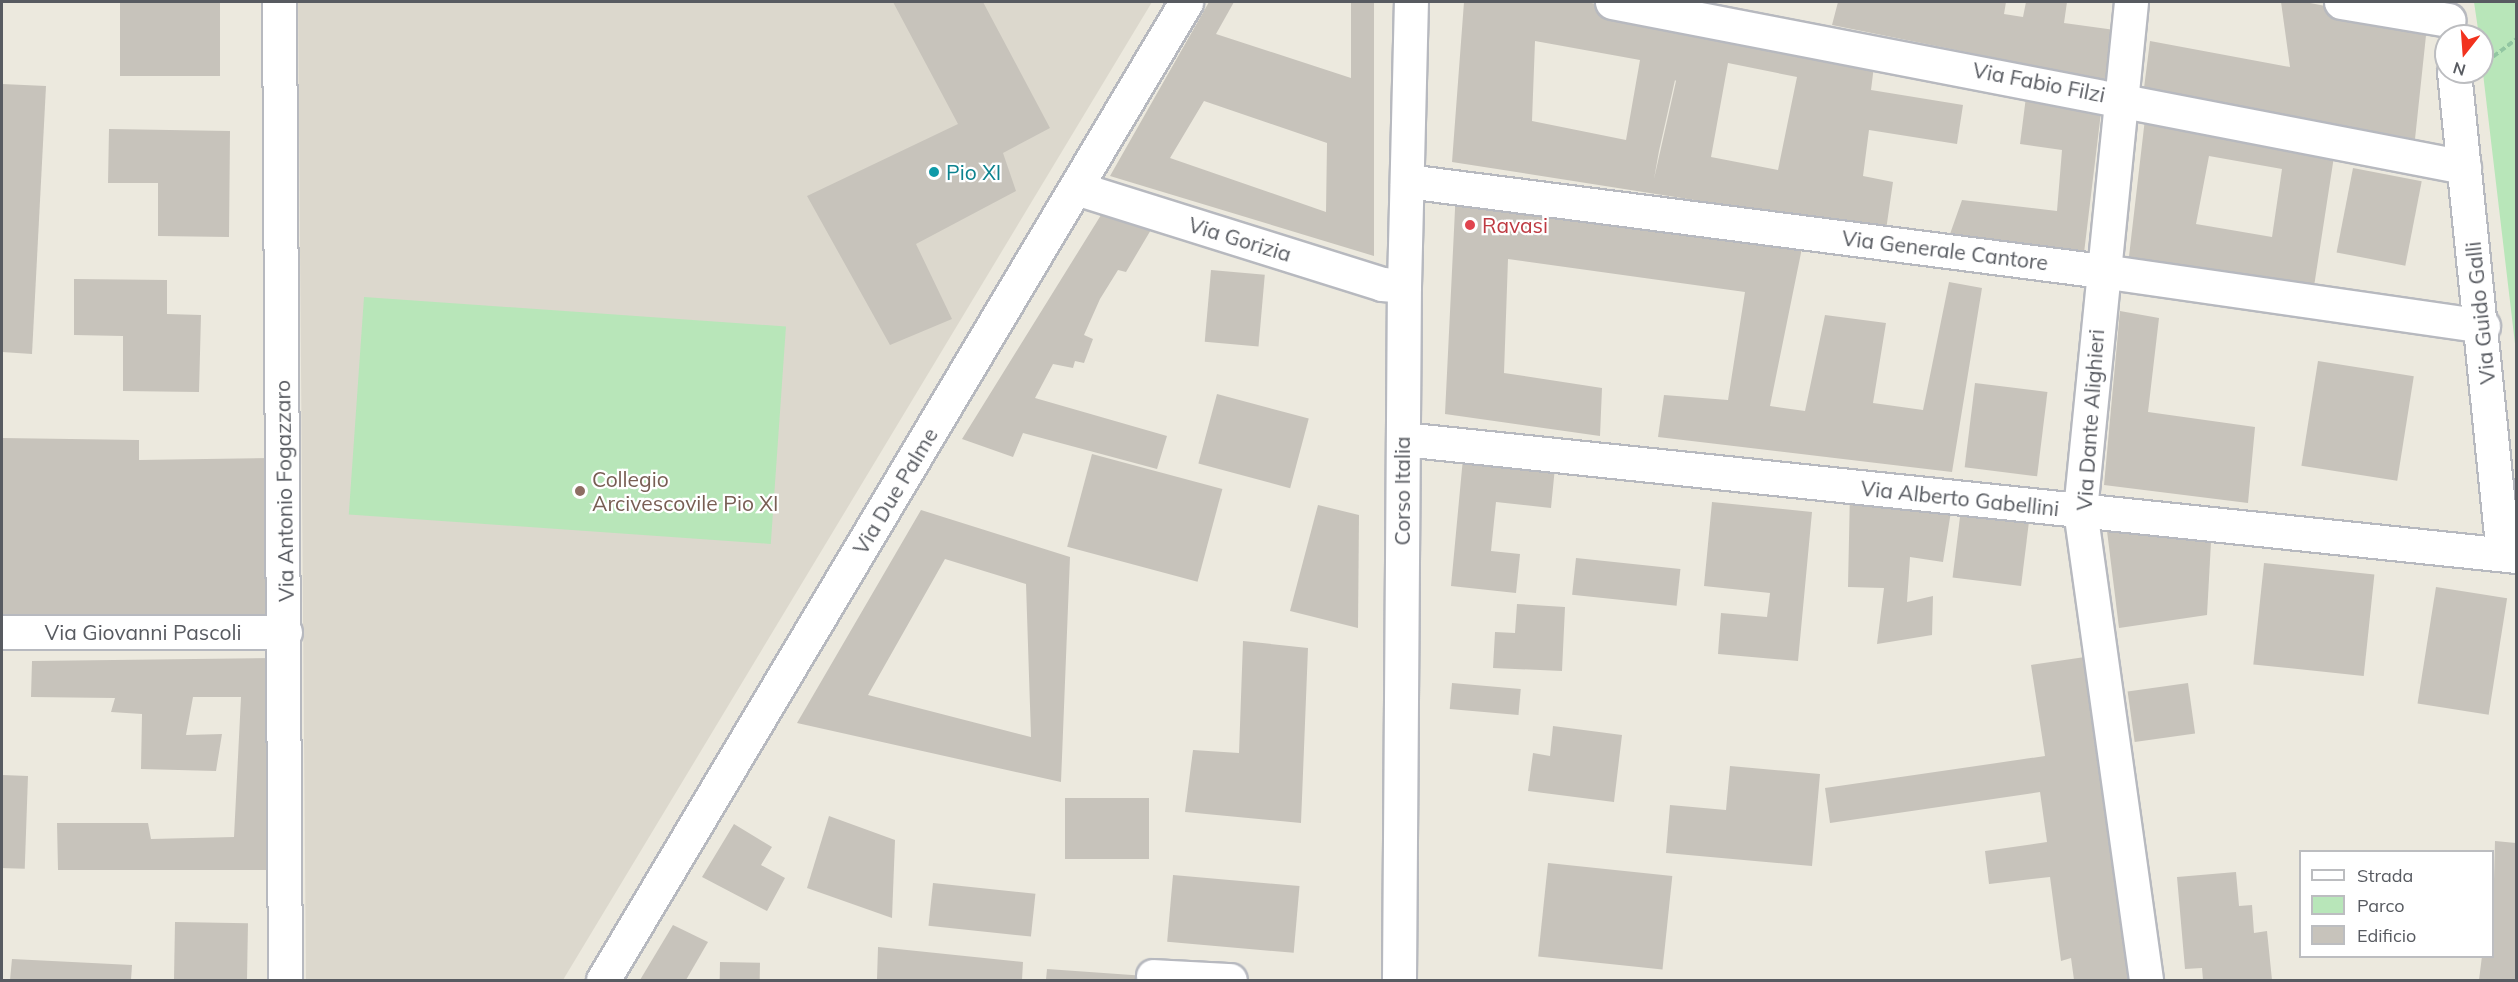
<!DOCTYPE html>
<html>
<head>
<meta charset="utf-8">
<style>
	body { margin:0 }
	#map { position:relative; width:2518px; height:982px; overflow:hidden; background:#ece9de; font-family:Mulish,sans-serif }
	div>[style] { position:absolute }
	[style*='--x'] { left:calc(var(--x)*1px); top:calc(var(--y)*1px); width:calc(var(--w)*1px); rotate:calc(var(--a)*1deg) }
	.education>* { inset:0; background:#dcd8cd }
	.green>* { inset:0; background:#b8e6b9; transform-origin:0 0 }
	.building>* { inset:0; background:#c7c3bb; transform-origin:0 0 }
	.path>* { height:4px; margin-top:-2px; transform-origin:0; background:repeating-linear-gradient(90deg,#92c6a2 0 6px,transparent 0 9px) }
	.roads { filter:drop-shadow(2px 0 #b7b9bf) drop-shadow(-2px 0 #b7b9bf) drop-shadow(0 2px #b7b9bf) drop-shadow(0 -2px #b7b9bf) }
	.minor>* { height:33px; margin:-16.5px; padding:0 16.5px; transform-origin:16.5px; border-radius:16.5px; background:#fff }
	.dots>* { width:16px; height:16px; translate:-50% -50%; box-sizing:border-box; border:3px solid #fff; border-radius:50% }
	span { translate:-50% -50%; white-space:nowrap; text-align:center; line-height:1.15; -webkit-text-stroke:4.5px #fff; paint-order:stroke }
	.street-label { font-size:21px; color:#585b61 }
	.culture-label { font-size:21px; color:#0d838f }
	.left { translate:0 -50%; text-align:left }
	.health-label { font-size:21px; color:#be3a42 }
	.education-label { font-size:21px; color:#785e54 }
	.frame { position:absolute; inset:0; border:3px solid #585b61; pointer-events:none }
	.legend { position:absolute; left:2299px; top:850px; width:195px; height:108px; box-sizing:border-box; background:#fff; border:2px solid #bcbdc0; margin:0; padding:8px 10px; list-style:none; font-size:18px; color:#585b61 }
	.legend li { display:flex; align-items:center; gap:12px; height:30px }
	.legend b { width:30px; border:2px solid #bcbdc0 }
	.north { position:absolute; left:2434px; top:24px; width:60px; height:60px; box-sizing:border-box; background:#fff; border:2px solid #bcbdc0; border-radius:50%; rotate:197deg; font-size:16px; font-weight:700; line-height:24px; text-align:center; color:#585b61 }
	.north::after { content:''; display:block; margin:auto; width:21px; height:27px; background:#f2321e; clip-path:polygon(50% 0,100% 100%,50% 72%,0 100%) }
</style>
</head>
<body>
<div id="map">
	<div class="education">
		<i style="clip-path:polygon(298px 2px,1152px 2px,563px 980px,306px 980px)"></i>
	</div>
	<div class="green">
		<i style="clip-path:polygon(2474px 2px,2516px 2px,2516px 352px,2482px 65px,2482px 36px,2479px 36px)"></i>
		<i style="left:364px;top:297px;width:423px;height:218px;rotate:4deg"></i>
	</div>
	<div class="building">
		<i style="left:120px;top:2px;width:100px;height:74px"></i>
		<i style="clip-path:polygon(893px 2px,983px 2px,1050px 128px,1003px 153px,1016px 191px,916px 244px,952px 319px,890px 345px,807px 196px,958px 124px)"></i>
		<i style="clip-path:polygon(evenodd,1209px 2px,1234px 2px,1216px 34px,1351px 78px,1351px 2px,1374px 2px,1374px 256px,1110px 176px,1209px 2px,1204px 101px,1327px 143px,1326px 212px,1170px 158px,1204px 101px)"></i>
		<i style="clip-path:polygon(evenodd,1464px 2px,1586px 2px,1875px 58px,1871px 90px,1963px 105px,1957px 144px,1869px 130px,1863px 176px,1893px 182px,1886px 230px,1452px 162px,1464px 2px,1535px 41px,1640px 60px,1626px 140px,1532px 121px,1535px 41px,1464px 2px,1728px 63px,1797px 77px,1778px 170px,1711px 157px,1728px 63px,1464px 2px,1675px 80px,1676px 81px,1654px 179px,1659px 151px,1675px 80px)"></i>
		<i style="clip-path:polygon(1838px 2px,2006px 2px,2004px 14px,2023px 17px,2026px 2px,2067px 2px,2064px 23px,2115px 30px,2110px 81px,1832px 25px)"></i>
		<i style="clip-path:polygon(2281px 2px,2305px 2px,2427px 26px,2415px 139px,2144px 88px,2150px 41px,2290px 67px)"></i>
		<i style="clip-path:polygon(2px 84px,46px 86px,32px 354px,2px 352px)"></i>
		<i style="clip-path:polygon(2027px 89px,2102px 104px,2084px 253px,1950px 234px,1962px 200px,2057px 211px,2062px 150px,2020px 144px)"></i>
		<i style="clip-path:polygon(evenodd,2146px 110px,2335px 150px,2313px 293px,2128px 265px,2146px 110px,2209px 156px,2282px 169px,2272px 237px,2196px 224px,2209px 156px)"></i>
		<i style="clip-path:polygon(109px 129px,230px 131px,229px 237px,158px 236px,158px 183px,108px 183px)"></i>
		<i style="left:2353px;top:168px;width:70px;height:86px;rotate:11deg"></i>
		<i style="clip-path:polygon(1456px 189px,1803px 243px,1770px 406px,1805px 411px,1825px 315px,1886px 323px,1873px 403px,1923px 410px,1949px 282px,1982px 288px,1952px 472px,1658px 437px,1664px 395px,1728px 400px,1745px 292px,1508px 259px,1504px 373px,1602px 388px,1600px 436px,1445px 414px)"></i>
		<i style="clip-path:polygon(1106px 207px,1155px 223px,1126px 272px,1118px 270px,1100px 299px,1084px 335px,1093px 339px,1084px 363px,1075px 361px,1073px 368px,1053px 364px,1035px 398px,1167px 436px,1157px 469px,1023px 433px,1013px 457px,962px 439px)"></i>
		<i style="left:1211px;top:270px;width:54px;height:72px;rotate:5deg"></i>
		<i style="clip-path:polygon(74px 279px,167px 280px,167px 314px,201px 315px,199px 392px,123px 391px,123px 336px,74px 335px)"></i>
		<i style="clip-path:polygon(2120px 311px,2159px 318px,2148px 412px,2255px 427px,2248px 503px,2104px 485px)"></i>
		<i style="left:2318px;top:361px;width:97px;height:106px;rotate:9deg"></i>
		<i style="left:1975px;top:383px;width:73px;height:85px;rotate:7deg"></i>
		<i style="left:1217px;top:394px;width:95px;height:72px;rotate:15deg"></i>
		<i style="clip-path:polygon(2px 438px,139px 440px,139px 460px,272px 458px,274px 616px,2px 620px)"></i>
		<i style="left:1092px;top:454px;width:135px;height:96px;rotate:15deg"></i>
		<i style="clip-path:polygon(1463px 458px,1555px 467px,1551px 508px,1496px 502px,1491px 551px,1520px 554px,1516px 593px,1451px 586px)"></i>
		<i style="clip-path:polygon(1850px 490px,1952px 505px,1943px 562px,1910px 557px,1907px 602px,1933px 596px,1932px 635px,1877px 644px,1884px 588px,1848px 587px)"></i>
		<i style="clip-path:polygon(1712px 502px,1812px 512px,1798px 661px,1718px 654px,1721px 613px,1767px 617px,1770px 593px,1704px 586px)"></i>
		<i style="clip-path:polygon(1318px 505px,1359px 515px,1358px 628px,1290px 611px)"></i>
		<i style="left:1961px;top:509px;width:69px;height:69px;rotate:7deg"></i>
		<i style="clip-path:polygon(evenodd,921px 510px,1070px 557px,1061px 782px,797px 723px,921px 510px,945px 559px,1026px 584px,1031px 737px,868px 695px,945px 559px)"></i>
		<i style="clip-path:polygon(2107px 531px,2211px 542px,2207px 615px,2119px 628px)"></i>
		<i style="left:1576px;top:558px;width:105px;height:37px;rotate:6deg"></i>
		<i style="left:2264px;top:563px;width:111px;height:102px;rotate:6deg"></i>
		<i style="left:2436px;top:587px;width:72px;height:118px;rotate:9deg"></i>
		<i style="clip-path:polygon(1517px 604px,1565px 607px,1562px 671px,1493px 668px,1495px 632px,1515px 633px)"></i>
		<i style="clip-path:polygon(1243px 641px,1308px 648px,1301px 823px,1185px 812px,1193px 750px,1239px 753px)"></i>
		<i style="clip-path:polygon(2085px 657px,2130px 980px,2074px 980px,2071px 958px,2061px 961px,2050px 877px,1989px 884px,1985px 851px,2047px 842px,2040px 792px,1830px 823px,1825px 788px,2045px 756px,2031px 665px)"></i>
		<i style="clip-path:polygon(274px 658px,277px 870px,58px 870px,57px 823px,148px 823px,151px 839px,234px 837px,241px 697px,193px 697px,186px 735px,222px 734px,216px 771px,141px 769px,142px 714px,111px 712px,115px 698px,31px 697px,32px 661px)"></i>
		<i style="left:1452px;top:683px;width:69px;height:26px;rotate:5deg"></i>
		<i style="left:2188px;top:683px;width:51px;height:61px;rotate:82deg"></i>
		<i style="clip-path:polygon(1553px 726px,1622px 735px,1614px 802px,1528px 791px,1533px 753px,1550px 756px)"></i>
		<i style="clip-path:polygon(1730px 766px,1820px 774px,1812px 866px,1666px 853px,1670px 805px,1726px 810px)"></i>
		<i style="left:2px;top:775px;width:26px;height:93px;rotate:2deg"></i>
		<i style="left:1065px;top:798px;width:84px;height:61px"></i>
		<i style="clip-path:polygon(829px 816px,895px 840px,892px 918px,807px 888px)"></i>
		<i style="clip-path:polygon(734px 824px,772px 847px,761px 865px,785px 878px,767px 911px,702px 877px)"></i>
		<i style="clip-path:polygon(2495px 841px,2516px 843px,2516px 980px,2479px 980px,2482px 956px,2492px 956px)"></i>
		<i style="left:1548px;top:863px;width:125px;height:94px;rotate:6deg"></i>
		<i style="clip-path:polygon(2236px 872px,2239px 906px,2252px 905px,2254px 933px,2267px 931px,2272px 980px,2203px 980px,2202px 968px,2185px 969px,2177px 877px)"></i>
		<i style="left:1173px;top:875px;width:127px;height:67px;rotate:5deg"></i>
		<i style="left:933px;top:883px;width:103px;height:43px;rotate:6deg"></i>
		<i style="left:175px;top:922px;width:73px;height:58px;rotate:1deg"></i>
		<i style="clip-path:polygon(673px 925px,708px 942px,686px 980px,640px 980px)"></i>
		<i style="clip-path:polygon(878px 947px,1023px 962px,1022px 980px,877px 980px)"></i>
		<i style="clip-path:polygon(12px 959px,132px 965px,131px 980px,10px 980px)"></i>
		<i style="left:720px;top:962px;width:40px;height:18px;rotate:1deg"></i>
		<i style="clip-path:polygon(1047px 969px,1146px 976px,1146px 980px,1046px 980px)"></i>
	</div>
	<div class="path">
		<i style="--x:2486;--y:62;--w:38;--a:-37"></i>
	</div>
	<div class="roads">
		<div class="minor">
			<i style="--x:279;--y:2;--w:978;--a:89.65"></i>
			<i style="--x:1612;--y:2;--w:868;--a:10.96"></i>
			<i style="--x:2131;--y:2;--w:511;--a:95.73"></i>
			<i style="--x:2080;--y:510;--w:475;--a:82"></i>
			<i style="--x:2341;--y:2;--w:109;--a:9.5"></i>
			<i style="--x:2454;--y:72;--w:483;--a:84.2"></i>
			<i style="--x:1407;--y:181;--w:701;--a:7.38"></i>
			<i style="--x:2102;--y:271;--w:385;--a:8.2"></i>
			<i style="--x:1076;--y:188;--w:321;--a:17.4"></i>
			<i style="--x:1382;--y:284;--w:22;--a:5"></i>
			<i style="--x:1403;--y:439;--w:1119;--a:6"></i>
			<i style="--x:2;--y:632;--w:283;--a:0"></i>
			<i style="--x:1153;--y:976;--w:77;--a:3"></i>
			<i style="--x:603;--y:980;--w:1139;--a:-59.2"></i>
			<i style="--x:1399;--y:980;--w:694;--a:-89.59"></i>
			<i style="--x:1404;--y:286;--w:284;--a:-88.6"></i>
		</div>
	</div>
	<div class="dots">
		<i style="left:934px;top:172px;background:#0f9aa8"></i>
		<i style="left:1470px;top:225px;background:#e0444e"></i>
		<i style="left:580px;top:491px;background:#8d6e63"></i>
	</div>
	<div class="street-label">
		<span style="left:2039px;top:82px;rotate:11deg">Via Fabio Filzi</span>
		<span style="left:1240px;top:239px;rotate:17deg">Via Gorizia</span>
		<span style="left:1945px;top:250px;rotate:7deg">Via Generale Cantore</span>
		<span style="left:2480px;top:313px;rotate:-96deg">Via Guido Galli</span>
		<span style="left:2090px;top:420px;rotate:-86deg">Via Dante Alighieri</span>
		<span style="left:284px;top:491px;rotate:-91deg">Via Antonio Fogazzaro</span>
		<span style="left:895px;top:491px;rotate:-59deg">Via Due Palme</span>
		<span style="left:1402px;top:491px;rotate:-90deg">Corso Italia</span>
		<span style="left:1960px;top:498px;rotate:6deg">Via Alberto Gabellini</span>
		<span style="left:143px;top:632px">Via Giovanni Pascoli</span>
	</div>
	<div class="culture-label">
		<span class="left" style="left:946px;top:172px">Pio XI</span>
	</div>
	<div class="health-label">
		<span class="left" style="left:1482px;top:225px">Ravasi</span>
	</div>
	<div class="education-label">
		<span class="left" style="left:592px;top:491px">Collegio<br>Arcivescovile Pio XI</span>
	</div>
	<div class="frame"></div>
	<ul class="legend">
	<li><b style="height:8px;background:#fff"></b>Strada</li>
	<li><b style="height:16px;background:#b8e6b9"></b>Parco</li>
	<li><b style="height:16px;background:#c7c3bb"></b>Edificio</li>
	</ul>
	<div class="north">N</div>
</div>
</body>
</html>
